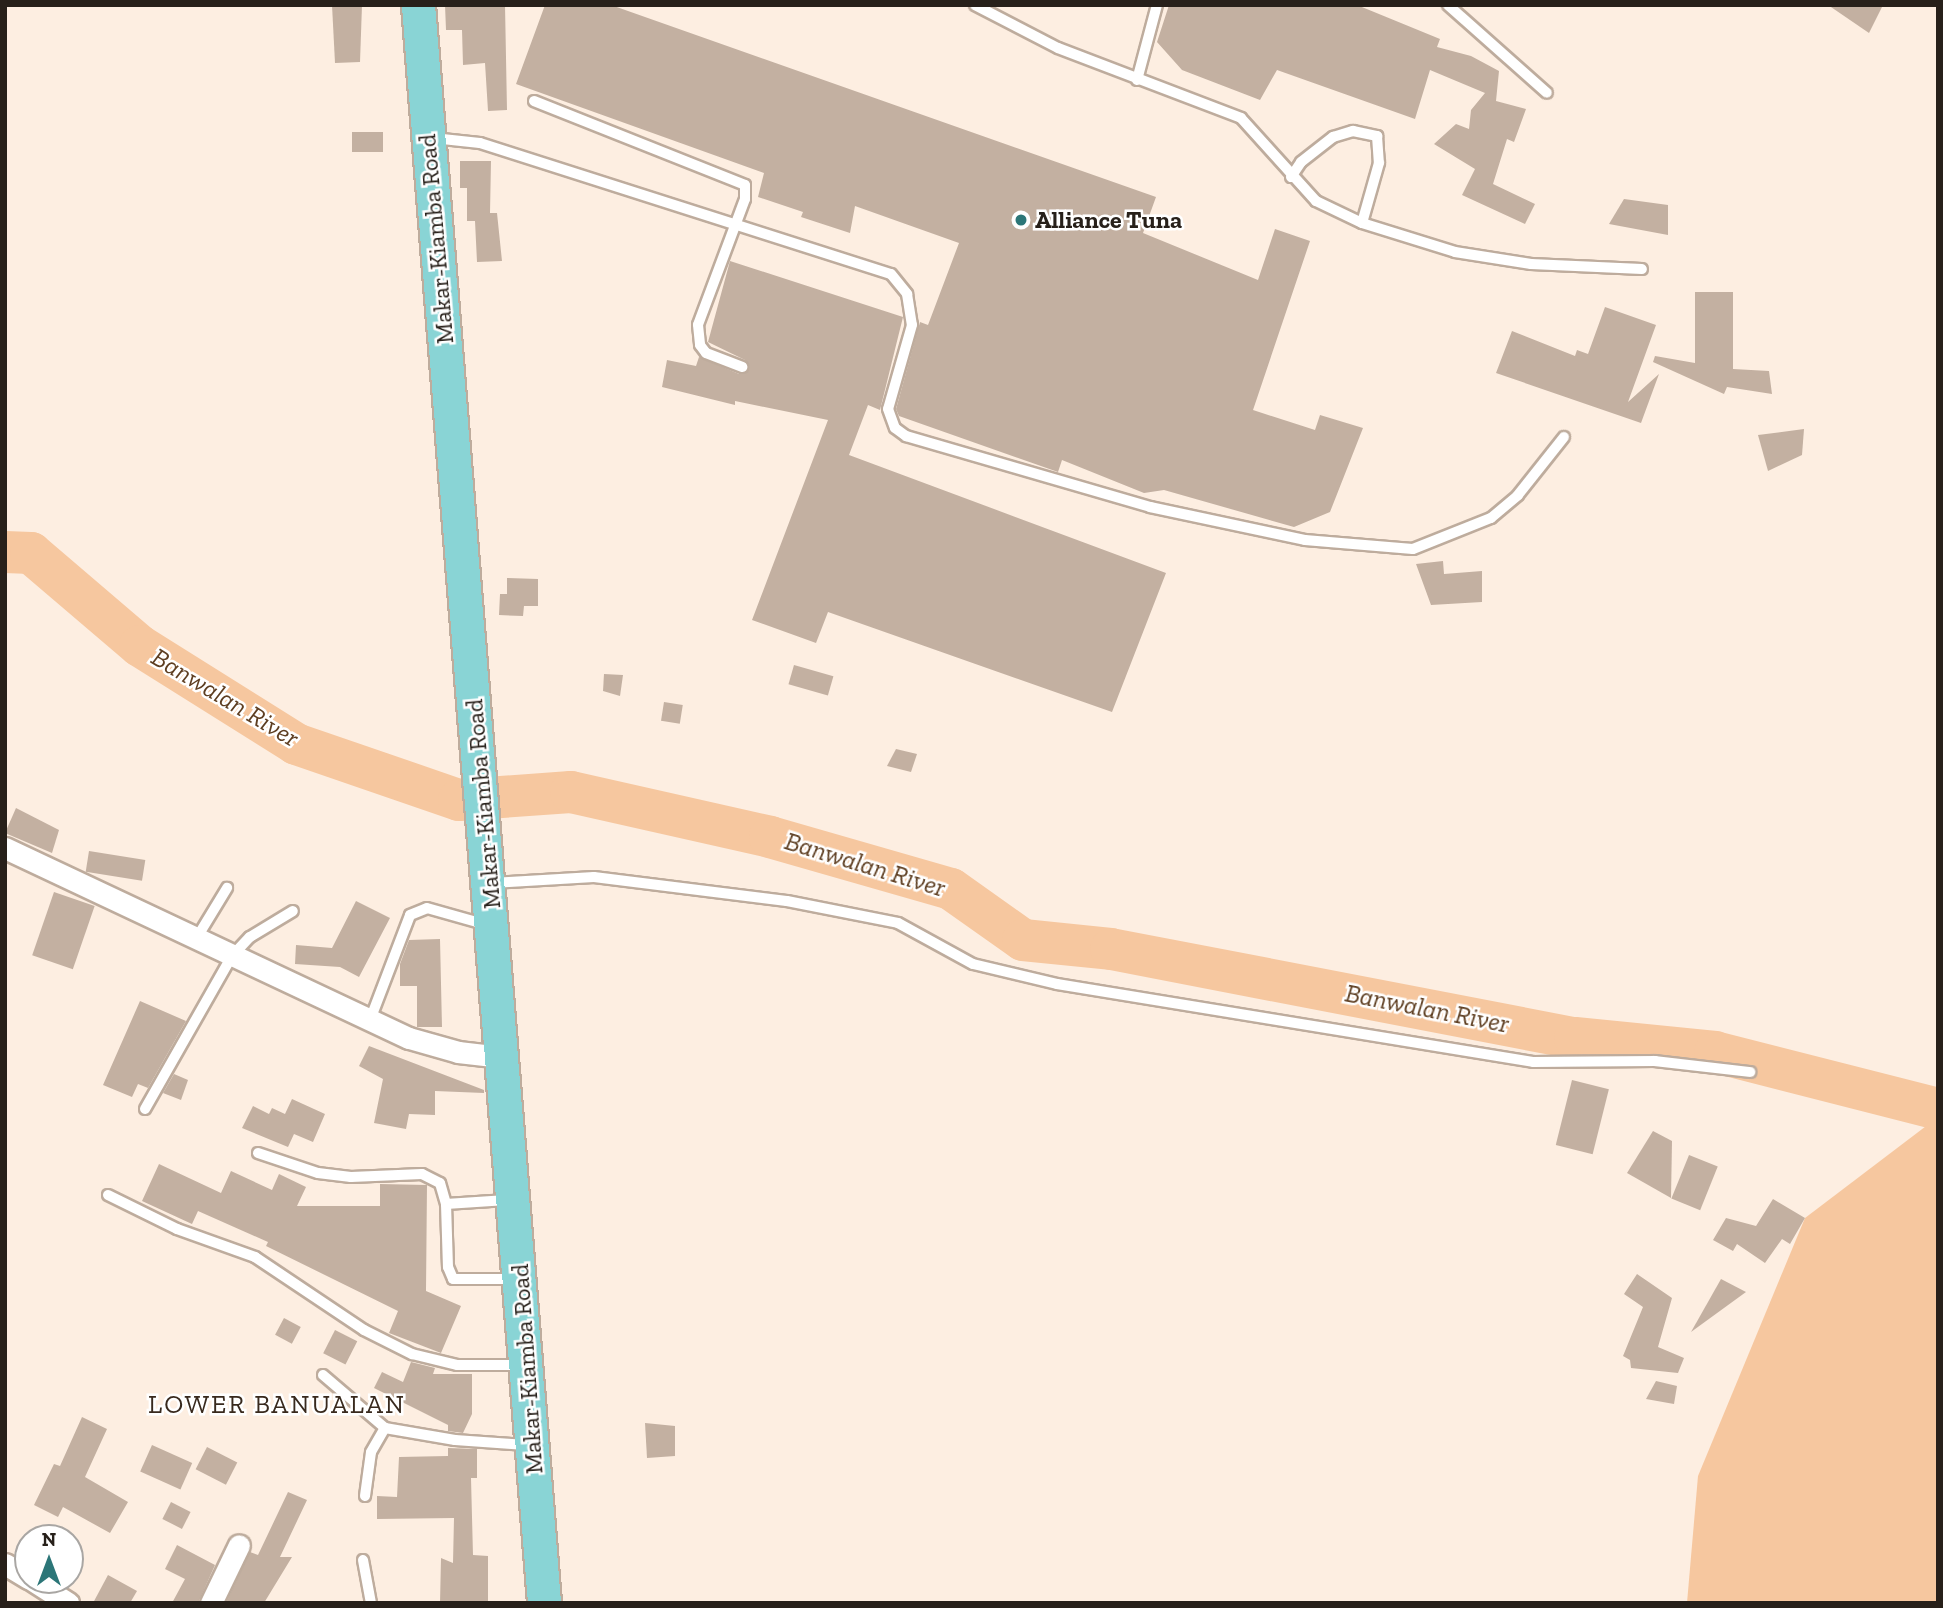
<!DOCTYPE html>
<html>
<head>
<meta charset="utf-8">
<style>
	body { margin:0 }
	#map { position:relative; width:1943px; height:1608px; overflow:hidden; background:#fdeee1; font-family:"Zilla Slab",serif }
	div>[style] { position:absolute }
	[style*='--x'] { left:calc(var(--x)*1px); top:calc(var(--y)*1px); width:calc(var(--w)*1px); rotate:calc(var(--a)*1deg) }
	.water>* { inset:0; background:#f6c79f }
	.river>* { height:42px; margin:-21px; padding:0 21px; transform-origin:21px; border-radius:21px; background:#f6c79f }
	.building>* { inset:0; background:#c3b0a1; transform-origin:0 0 }
	.roads { filter:drop-shadow(2px 0 #beac9d) drop-shadow(-2px 0 #beac9d) drop-shadow(0 2px #beac9d) drop-shadow(0 -2px #beac9d) }
	.lane>* { height:10px; margin:-5px; padding:0 5px; transform-origin:5px; border-radius:5px; background:#fff }
	.street>* { height:21px; margin:-10.5px; padding:0 10.5px; transform-origin:10.5px; border-radius:10.5px; background:#fff }
	.primary>* { height:33px; margin:-16.5px; padding:0 16.5px; transform-origin:16.5px; border-radius:16.5px; background:#89d4d5 }
	.dots>* { width:19px; height:19px; translate:-50% -50%; box-sizing:border-box; border:4px solid #fff; border-radius:50% }
	span { translate:-50% -50%; white-space:nowrap; text-align:center; line-height:1.15; -webkit-text-stroke:5px #fff; paint-order:stroke }
	.poi-label { font-size:24px; color:#27201a; font-weight:700 }
	.left { translate:0 -50%; text-align:left }
	.street-label { font-size:24px; color:#27201a }
	.water-label { font-size:26px; color:#5e3e21; font-style:italic }
	.neighbourhood-label { font-size:26px; color:#38291d; letter-spacing:2px }
	.frame { position:absolute; inset:0; border:7px solid #27201a; pointer-events:none }
	.north { position:absolute; left:14px; top:1524px; width:70px; height:70px; box-sizing:border-box; background:#fff; border:2px solid #a9a6a3; border-radius:50%; rotate:0deg; font-size:19px; font-weight:700; line-height:28px; text-align:center; color:#27201a }
	.north::after { content:''; display:block; margin:auto; width:24px; height:32px; background:#2c7678; clip-path:polygon(50% 0,100% 100%,50% 72%,0 100%) }
</style>
</head>
<body>
<div id="map">
	<div class="water">
		<i style="clip-path:polygon(1938px 1117px,1938px 1603px,1687px 1603px,1698px 1476px,1805px 1218px)"></i>
	</div>
	<div class="river">
		<i style="--x:5;--y:552;--w:26;--a:2"></i>
		<i style="--x:31;--y:553;--w:143;--a:40.5"></i>
		<i style="--x:140;--y:646;--w:184;--a:32.1"></i>
		<i style="--x:296;--y:744;--w:172;--a:19"></i>
		<i style="--x:459;--y:800;--w:112;--a:-4.1"></i>
		<i style="--x:571;--y:792;--w:204;--a:12.7"></i>
		<i style="--x:770;--y:837;--w:188;--a:16"></i>
		<i style="--x:951;--y:889;--w:88;--a:35.3"></i>
		<i style="--x:1023;--y:940;--w:88;--a:5.8"></i>
		<i style="--x:1111;--y:949;--w:472;--a:10.9"></i>
		<i style="--x:1575;--y:1038;--w:141;--a:5.7"></i>
		<i style="--x:1715;--y:1052;--w:230;--a:14.3"></i>
	</div>
	<div class="building">
		<i style="clip-path:polygon(332px 5px,362px 5px,360px 62px,335px 63px)"></i>
		<i style="clip-path:polygon(445px 5px,505px 5px,507px 110px,488px 111px,485px 63px,463px 65px,462px 30px,446px 30px)"></i>
		<i style="clip-path:polygon(545px 5px,611px 5px,1156px 197px,1143px 233px,1258px 280px,1275px 229px,1310px 241px,1253px 410px,1315px 430px,1320px 415px,1363px 428px,1330px 512px,1294px 527px,1164px 490px,1144px 493px,1062px 460px,1058px 472px,899px 416px,896px 409px,920px 322px,928px 325px,959px 243px,855px 206px,850px 233px,801px 217px,803px 212px,758px 197px,764px 173px,516px 84px)"></i>
		<i style="clip-path:polygon(1169px 5px,1357px 5px,1440px 39px,1437px 47px,1471px 56px,1499px 71px,1496px 101px,1526px 109px,1514px 142px,1507px 139px,1493px 184px,1535px 204px,1525px 224px,1462px 195px,1475px 169px,1434px 144px,1456px 124px,1469px 129px,1471px 110px,1485px 93px,1430px 70px,1415px 119px,1277px 70px,1260px 100px,1182px 70px,1157px 42px)"></i>
		<i style="clip-path:polygon(1828px 5px,1883px 5px,1869px 33px)"></i>
		<i style="left:352px;top:132px;width:31px;height:20px"></i>
		<i style="clip-path:polygon(460px 161px,491px 161px,490px 213px,497px 213px,502px 261px,477px 262px,475px 221px,467px 221px,467px 188px,460px 188px)"></i>
		<i style="clip-path:polygon(1624px 199px,1668px 205px,1668px 235px,1609px 224px)"></i>
		<i style="clip-path:polygon(730px 261px,903px 317px,880px 410px,868px 405px,849px 455px,1166px 573px,1112px 712px,828px 612px,816px 643px,752px 620px,828px 420px,735px 401px,735px 405px,662px 387px,667px 360px,696px 366px,699px 357px,739px 374px,749px 370px,745px 360px,708px 342px)"></i>
		<i style="clip-path:polygon(1695px 292px,1733px 292px,1733px 369px,1769px 371px,1772px 394px,1727px 387px,1724px 394px,1653px 362px,1655px 356px,1695px 363px)"></i>
		<i style="clip-path:polygon(1605px 307px,1656px 325px,1628px 402px,1659px 374px,1641px 423px,1496px 373px,1512px 331px,1575px 356px,1577px 350px,1588px 354px)"></i>
		<i style="clip-path:polygon(1804px 429px,1802px 455px,1768px 471px,1758px 435px)"></i>
		<i style="clip-path:polygon(1443px 561px,1444px 574px,1482px 571px,1482px 602px,1431px 605px,1416px 564px)"></i>
		<i style="clip-path:polygon(507px 578px,538px 579px,538px 606px,524px 606px,523px 616px,499px 615px,500px 594px,507px 594px)"></i>
		<i style="left:794px;top:665px;width:41px;height:20px;rotate:16deg"></i>
		<i style="clip-path:polygon(604px 674px,623px 675px,620px 696px,603px 691px)"></i>
		<i style="left:664px;top:702px;width:19px;height:19px;rotate:9deg"></i>
		<i style="clip-path:polygon(896px 749px,917px 754px,911px 772px,887px 766px)"></i>
		<i style="clip-path:polygon(16px 808px,59px 830px,52px 853px,5px 833px)"></i>
		<i style="left:89px;top:851px;width:57px;height:21px;rotate:9deg"></i>
		<i style="left:54px;top:892px;width:43px;height:67px;rotate:19deg"></i>
		<i style="clip-path:polygon(356px 901px,390px 918px,359px 977px,340px 967px,295px 964px,296px 945px,332px 948px)"></i>
		<i style="clip-path:polygon(440px 939px,442px 1027px,417px 1027px,417px 986px,400px 986px,400px 964px,409px 940px)"></i>
		<i style="clip-path:polygon(140px 1001px,186px 1021px,148px 1088px,138px 1084px,132px 1097px,103px 1085px)"></i>
		<i style="clip-path:polygon(369px 1046px,484px 1090px,484px 1093px,435px 1091px,435px 1115px,409px 1114px,406px 1129px,374px 1123px,383px 1079px,359px 1066px)"></i>
		<i style="clip-path:polygon(174px 1074px,188px 1080px,181px 1100px,163px 1093px)"></i>
		<i style="left:1572px;top:1080px;width:38px;height:67px;rotate:14deg"></i>
		<i style="clip-path:polygon(292px 1099px,325px 1114px,313px 1142px,294px 1134px,288px 1147px,242px 1128px,253px 1106px,269px 1114px,272px 1108px,285px 1114px)"></i>
		<i style="clip-path:polygon(1653px 1131px,1672px 1141px,1671px 1198px,1627px 1173px)"></i>
		<i style="left:1689px;top:1155px;width:31px;height:47px;rotate:22deg"></i>
		<i style="clip-path:polygon(159px 1164px,221px 1193px,231px 1171px,272px 1190px,279px 1174px,306px 1187px,297px 1206px,380px 1206px,380px 1184px,427px 1185px,426px 1291px,461px 1306px,441px 1353px,389px 1333px,398px 1311px,266px 1246px,268px 1242px,198px 1211px,192px 1224px,142px 1201px)"></i>
		<i style="clip-path:polygon(1773px 1199px,1805px 1218px,1790px 1244px,1782px 1239px,1765px 1263px,1737px 1244px,1733px 1251px,1713px 1240px,1726px 1218px,1756px 1226px)"></i>
		<i style="clip-path:polygon(1637px 1274px,1672px 1298px,1658px 1347px,1684px 1358px,1678px 1373px,1631px 1368px,1630px 1360px,1623px 1356px,1643px 1307px,1624px 1294px)"></i>
		<i style="clip-path:polygon(1721px 1279px,1746px 1292px,1691px 1332px)"></i>
		<i style="left:284px;top:1318px;width:19px;height:19px;rotate:28deg"></i>
		<i style="left:335px;top:1330px;width:25px;height:26px;rotate:27deg"></i>
		<i style="clip-path:polygon(411px 1362px,435px 1368px,433px 1374px,472px 1374px,472px 1414px,463px 1433px,448px 1431px,448px 1425px,374px 1388px,382px 1372px,403px 1382px)"></i>
		<i style="clip-path:polygon(1656px 1381px,1677px 1386px,1674px 1404px,1646px 1399px)"></i>
		<i style="clip-path:polygon(82px 1417px,107px 1429px,85px 1477px,128px 1502px,110px 1533px,63px 1507px,58px 1517px,34px 1505px,54px 1464px,60px 1466px)"></i>
		<i style="clip-path:polygon(645px 1423px,675px 1426px,675px 1456px,647px 1458px)"></i>
		<i style="left:152px;top:1445px;width:44px;height:29px;rotate:24deg"></i>
		<i style="left:207px;top:1447px;width:34px;height:25px;rotate:27deg"></i>
		<i style="clip-path:polygon(448px 1448px,477px 1449px,477px 1478px,471px 1478px,473px 1555px,488px 1556px,488px 1603px,440px 1603px,441px 1558px,453px 1563px,454px 1518px,377px 1519px,377px 1496px,397px 1497px,399px 1457px,448px 1456px)"></i>
		<i style="clip-path:polygon(288px 1492px,307px 1500px,280px 1557px,292px 1557px,264px 1603px,226px 1603px,250px 1552px,258px 1555px)"></i>
		<i style="left:171px;top:1502px;width:22px;height:19px;rotate:27deg"></i>
		<i style="clip-path:polygon(177px 1545px,215px 1565px,198px 1603px,172px 1603px,185px 1579px,165px 1569px)"></i>
		<i style="clip-path:polygon(108px 1575px,137px 1591px,130px 1603px,93px 1603px)"></i>
	</div>
	<div class="roads">
		<div class="lane">
			<i style="--x:975;--y:5;--w:93;--a:27.4"></i>
			<i style="--x:1058;--y:48;--w:196;--a:20.9"></i>
			<i style="--x:1241;--y:118;--w:112;--a:47.9"></i>
			<i style="--x:1316;--y:201;--w:51;--a:25.6"></i>
			<i style="--x:1362;--y:223;--w:97;--a:17.3"></i>
			<i style="--x:1455;--y:252;--w:77;--a:9"></i>
			<i style="--x:1531;--y:264;--w:111;--a:2.6"></i>
			<i style="--x:1448;--y:5;--w:132;--a:41.6"></i>
			<i style="--x:1137;--y:80;--w:78;--a:-75.1"></i>
			<i style="--x:534;--y:101;--w:227;--a:21.7"></i>
			<i style="--x:745;--y:185;--w:14;--a:90"></i>
			<i style="--x:745;--y:199;--w:134;--a:110.5"></i>
			<i style="--x:698;--y:325;--w:20;--a:84"></i>
			<i style="--x:700;--y:345;--w:10;--a:53"></i>
			<i style="--x:706;--y:353;--w:39;--a:21"></i>
			<i style="--x:433;--y:138;--w:47;--a:6.1"></i>
			<i style="--x:480;--y:143;--w:431;--a:17.7"></i>
			<i style="--x:891;--y:274;--w:26;--a:51"></i>
			<i style="--x:907;--y:294;--w:31;--a:81"></i>
			<i style="--x:912;--y:325;--w:87;--a:105.9"></i>
			<i style="--x:888;--y:409;--w:20;--a:70"></i>
			<i style="--x:895;--y:428;--w:14;--a:36"></i>
			<i style="--x:906;--y:436;--w:254;--a:16.2"></i>
			<i style="--x:1150;--y:507;--w:158;--a:12"></i>
			<i style="--x:1305;--y:540;--w:108;--a:4.8"></i>
			<i style="--x:1413;--y:549;--w:84;--a:-21.7"></i>
			<i style="--x:1491;--y:518;--w:35;--a:-40"></i>
			<i style="--x:1518;--y:495;--w:74;--a:-51.6"></i>
			<i style="--x:1291;--y:177;--w:18;--a:-56"></i>
			<i style="--x:1301;--y:162;--w:41;--a:-38"></i>
			<i style="--x:1333;--y:137;--w:21;--a:-17"></i>
			<i style="--x:1353;--y:131;--w:25;--a:12"></i>
			<i style="--x:1377;--y:136;--w:27;--a:86"></i>
			<i style="--x:1379;--y:163;--w:62;--a:105.8"></i>
			<i style="--x:492;--y:883;--w:102;--a:-3.4"></i>
			<i style="--x:594;--y:877;--w:194;--a:7.1"></i>
			<i style="--x:787;--y:901;--w:113;--a:11.2"></i>
			<i style="--x:898;--y:923;--w:85;--a:28.7"></i>
			<i style="--x:973;--y:964;--w:86;--a:13.4"></i>
			<i style="--x:1057;--y:984;--w:482;--a:9.3"></i>
			<i style="--x:1533;--y:1062;--w:122;--a:-0.5"></i>
			<i style="--x:1655;--y:1061;--w:96;--a:6.6"></i>
			<i style="--x:196;--y:939;--w:60;--a:-58.7"></i>
			<i style="--x:370;--y:1020;--w:112;--a:-69.1"></i>
			<i style="--x:410;--y:915;--w:18;--a:-22"></i>
			<i style="--x:427;--y:908;--w:59;--a:15.7"></i>
			<i style="--x:145;--y:1109;--w:176;--a:-60.4"></i>
			<i style="--x:232;--y:956;--w:26;--a:-47"></i>
			<i style="--x:250;--y:937;--w:50;--a:-31.2"></i>
			<i style="--x:258;--y:1153;--w:63;--a:18.4"></i>
			<i style="--x:318;--y:1173;--w:33;--a:7"></i>
			<i style="--x:351;--y:1177;--w:71;--a:-2.4"></i>
			<i style="--x:422;--y:1174;--w:20;--a:27"></i>
			<i style="--x:440;--y:1183;--w:22;--a:74"></i>
			<i style="--x:446;--y:1204;--w:61;--a:-3.8"></i>
			<i style="--x:108;--y:1195;--w:77;--a:26.2"></i>
			<i style="--x:177;--y:1229;--w:83;--a:19.7"></i>
			<i style="--x:255;--y:1257;--w:131;--a:33.8"></i>
			<i style="--x:364;--y:1330;--w:54;--a:26.6"></i>
			<i style="--x:412;--y:1354;--w:46;--a:13.7"></i>
			<i style="--x:457;--y:1365;--w:63;--a:0"></i>
			<i style="--x:446;--y:1204;--w:63;--a:88.2"></i>
			<i style="--x:448;--y:1267;--w:13;--a:67"></i>
			<i style="--x:453;--y:1279;--w:61;--a:0"></i>
			<i style="--x:323;--y:1375;--w:82;--a:40.5"></i>
			<i style="--x:385;--y:1428;--w:71;--a:9.7"></i>
			<i style="--x:455;--y:1440;--w:71;--a:4"></i>
			<i style="--x:365;--y:1496;--w:44;--a:-82.2"></i>
			<i style="--x:371;--y:1452;--w:28;--a:-60"></i>
			<i style="--x:363;--y:1560;--w:44;--a:79.5"></i>
		</div>
		<div class="street">
			<i style="--x:5;--y:848;--w:446;--a:25.2"></i>
			<i style="--x:409;--y:1038;--w:51;--a:15.9"></i>
			<i style="--x:458;--y:1052;--w:44;--a:6.5"></i>
			<i style="--x:5;--y:1564;--w:27;--a:31"></i>
			<i style="--x:32;--y:1580;--w:43;--a:32.6"></i>
			<i style="--x:211;--y:1603;--w:64;--a:-64.2"></i>
		</div>
		<div class="primary">
			<i style="--x:418;--y:5;--w:1603;--a:85.49"></i>
		</div>
	</div>
	<div class="dots">
		<i style="left:1021px;top:220px;background:#2c7678"></i>
	</div>
	<div class="poi-label">
		<span class="left" style="left:1035px;top:220px">Alliance Tuna</span>
	</div>
	<div class="street-label">
		<span style="left:436px;top:239px;rotate:-95deg">Makar-Kiamba Road</span>
		<span style="left:483px;top:804px;rotate:-95deg">Makar-Kiamba Road</span>
		<span style="left:527px;top:1369px;rotate:-94deg">Makar-Kiamba Road</span>
	</div>
	<div class="water-label">
		<span style="left:225px;top:698px;rotate:31deg">Banwalan River</span>
		<span style="left:865px;top:865px;rotate:17deg">Banwalan River</span>
		<span style="left:1427px;top:1009px;rotate:11deg">Banwalan River</span>
	</div>
	<div class="neighbourhood-label">
		<span style="left:277px;top:1405px">LOWER BANUALAN</span>
	</div>
	<div class="frame"></div>
	<div class="north">N</div>
</div>
</body>
</html>
